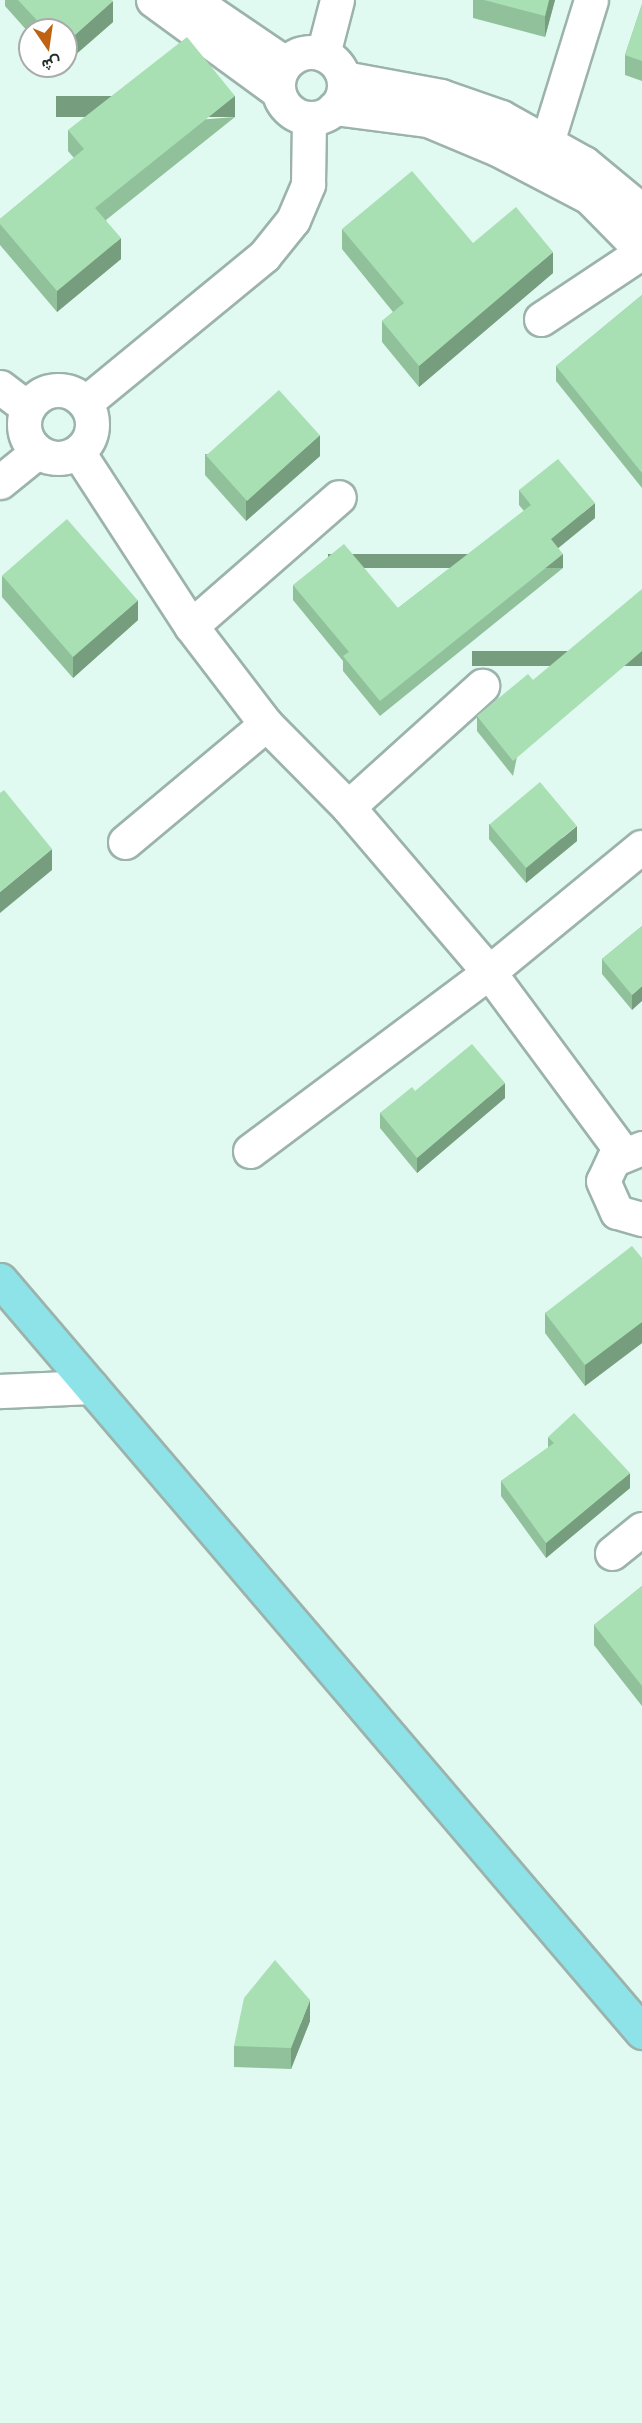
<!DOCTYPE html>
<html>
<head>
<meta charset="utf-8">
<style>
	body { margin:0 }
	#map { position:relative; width:642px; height:2423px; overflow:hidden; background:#e0f9f1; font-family:Arial,Vazirmatn,sans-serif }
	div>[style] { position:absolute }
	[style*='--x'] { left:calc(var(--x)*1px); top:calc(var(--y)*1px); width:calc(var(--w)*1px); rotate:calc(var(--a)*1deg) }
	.roads { filter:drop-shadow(2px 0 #9cb3ac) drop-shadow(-2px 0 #9cb3ac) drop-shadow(0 2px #9cb3ac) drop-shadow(0 -2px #9cb3ac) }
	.minor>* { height:33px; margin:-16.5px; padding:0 16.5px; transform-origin:16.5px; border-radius:16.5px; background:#fff }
	.minor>.ring { margin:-16.5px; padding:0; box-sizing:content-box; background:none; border:33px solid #fff; border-radius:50% }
	.primary>* { height:33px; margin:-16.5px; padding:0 16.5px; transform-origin:16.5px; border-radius:16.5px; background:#8ee3e8 }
	.wall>* { inset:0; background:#90c19b }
	.shaded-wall>* { inset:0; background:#769d7e; transform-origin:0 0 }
	.building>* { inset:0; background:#a8e0b4; transform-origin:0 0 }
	span { translate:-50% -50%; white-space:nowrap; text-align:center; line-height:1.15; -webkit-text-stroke:4.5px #fff; paint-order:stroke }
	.north { position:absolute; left:18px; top:18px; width:60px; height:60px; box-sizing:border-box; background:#fff; border:2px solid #a8abaa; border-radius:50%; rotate:167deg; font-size:16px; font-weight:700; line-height:24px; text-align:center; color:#252e2b }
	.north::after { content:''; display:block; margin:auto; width:21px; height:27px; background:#bf6312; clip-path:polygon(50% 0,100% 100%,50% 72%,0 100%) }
</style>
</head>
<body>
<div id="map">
	<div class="roads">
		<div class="minor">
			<i style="--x:153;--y:0;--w:155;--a:36.1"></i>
			<i style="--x:192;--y:0;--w:112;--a:34.1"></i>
			<i class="ring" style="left:278px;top:52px;width:33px;height:33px"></i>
			<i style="--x:323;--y:54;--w:56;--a:-75.5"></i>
			<i style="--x:344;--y:78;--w:99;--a:10.5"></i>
			<i style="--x:441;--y:96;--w:64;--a:19.3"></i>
			<i style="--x:501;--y:117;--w:95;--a:29"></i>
			<i style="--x:584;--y:163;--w:75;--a:39.6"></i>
			<i style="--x:334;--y:108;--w:95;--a:7.3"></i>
			<i style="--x:428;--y:120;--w:75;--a:22.8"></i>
			<i style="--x:497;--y:149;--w:104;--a:27.6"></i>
			<i style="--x:589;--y:197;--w:76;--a:45.5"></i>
			<i style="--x:548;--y:139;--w:145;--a:-72.8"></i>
			<i style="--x:541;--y:319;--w:121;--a:-33.6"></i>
			<i style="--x:0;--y:387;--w:35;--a:37"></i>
			<i class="ring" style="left:24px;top:390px;width:35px;height:35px"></i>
			<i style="--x:85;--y:403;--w:232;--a:-39.4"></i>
			<i style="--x:264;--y:256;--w:46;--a:-51.1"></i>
			<i style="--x:293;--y:220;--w:39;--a:-67"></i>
			<i style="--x:308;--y:184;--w:65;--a:-89.1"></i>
			<i style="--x:78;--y:452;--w:207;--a:57"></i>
			<i style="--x:191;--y:626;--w:123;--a:52.6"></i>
			<i style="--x:266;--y:724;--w:117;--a:45.3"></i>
			<i style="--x:348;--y:807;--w:217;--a:49.5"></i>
			<i style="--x:489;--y:972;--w:224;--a:53.5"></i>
			<i style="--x:0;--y:482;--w:48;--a:-39"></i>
			<i style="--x:191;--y:626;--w:196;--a:-41.1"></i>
			<i style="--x:348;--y:807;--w:181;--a:-42.1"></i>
			<i style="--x:125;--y:842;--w:184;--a:-39.9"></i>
			<i style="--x:642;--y:1148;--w:31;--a:158"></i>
			<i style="--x:613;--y:1160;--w:23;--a:115"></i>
			<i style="--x:603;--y:1181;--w:34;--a:66"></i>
			<i style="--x:617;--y:1212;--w:26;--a:16"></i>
			<i style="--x:250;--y:1151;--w:299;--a:-36.8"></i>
			<i style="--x:489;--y:972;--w:197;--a:-39.4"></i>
			<i style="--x:0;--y:1391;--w:91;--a:-2.5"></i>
			<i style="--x:612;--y:1553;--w:38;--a:-39"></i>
		</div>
		<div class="primary">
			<i style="--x:0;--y:1280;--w:989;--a:49.51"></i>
		</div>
	</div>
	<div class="wall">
		<i style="clip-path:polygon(5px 0,112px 0,113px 22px,66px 63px,66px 30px,30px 30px,30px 34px,5px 6px)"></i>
		<i style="clip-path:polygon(473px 0,555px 0,545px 37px,473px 18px)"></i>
		<i style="clip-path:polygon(642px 4px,642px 81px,625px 75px,625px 55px)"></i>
		<i style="clip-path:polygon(235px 117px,106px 220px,121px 259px,57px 312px,0 245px,0 219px,74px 158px,68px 151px,68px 130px)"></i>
		<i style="clip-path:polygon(342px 229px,473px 243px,553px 273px,419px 387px,382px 342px,382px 321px,393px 312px,342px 249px)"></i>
		<i style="clip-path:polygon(642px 295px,642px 488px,556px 381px,556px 366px)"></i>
		<i style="clip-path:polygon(205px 454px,320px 456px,246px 521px,205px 475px)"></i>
		<i style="clip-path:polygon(519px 490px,595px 518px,558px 548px,563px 568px,380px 716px,343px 671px,343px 661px,293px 600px,293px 585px,398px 608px,524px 511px,519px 505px)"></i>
		<i style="clip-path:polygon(2px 576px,138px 620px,73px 678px,2px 597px)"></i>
		<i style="clip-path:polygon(533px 680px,513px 776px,477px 731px,477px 716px)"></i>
		<i style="clip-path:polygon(489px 824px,577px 841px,526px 883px,489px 839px)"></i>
		<i style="clip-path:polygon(642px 926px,632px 1010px,602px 974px,602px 959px)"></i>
		<i style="clip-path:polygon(415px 1091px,505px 1098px,417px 1173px,380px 1128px,380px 1113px)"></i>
		<i style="clip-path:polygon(642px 1258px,642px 1343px,585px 1386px,545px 1333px,545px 1313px)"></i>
		<i style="clip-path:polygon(548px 1437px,630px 1488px,546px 1558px,501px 1496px,501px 1481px,548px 1448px)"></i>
		<i style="clip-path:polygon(642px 1586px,642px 1706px,594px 1645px,594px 1625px)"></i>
		<i style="clip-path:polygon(310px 2021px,291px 2069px,234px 2067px,234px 2046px)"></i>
	</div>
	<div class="shaded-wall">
		<i style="clip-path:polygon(549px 0,555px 0,545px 37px,545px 16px)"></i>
		<i style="clip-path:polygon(113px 1px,113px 22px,66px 63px,66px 43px)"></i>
		<i style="left:235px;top:96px;width:21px;height:179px;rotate:90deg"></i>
		<i style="clip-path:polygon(121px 238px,121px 259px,57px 312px,57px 291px)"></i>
		<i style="clip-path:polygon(553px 252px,553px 273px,419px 387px,419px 366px)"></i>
		<i style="clip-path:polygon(320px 435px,320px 456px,246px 521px,246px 500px)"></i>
		<i style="clip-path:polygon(595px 503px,595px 518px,551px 554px,551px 539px)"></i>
		<i style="left:563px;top:554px;width:14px;height:235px;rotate:90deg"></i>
		<i style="clip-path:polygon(138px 600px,138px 620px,73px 678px,73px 657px)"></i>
		<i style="left:642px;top:651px;width:15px;height:170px;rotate:90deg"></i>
		<i style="clip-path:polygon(577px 826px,577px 841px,526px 883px,526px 868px)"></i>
		<i style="clip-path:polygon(52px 849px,52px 870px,0 913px,0 892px)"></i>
		<i style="clip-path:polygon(642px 986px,642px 1001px,632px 1010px,632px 995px)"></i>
		<i style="clip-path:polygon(505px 1083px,505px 1098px,417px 1173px,417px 1158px)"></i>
		<i style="clip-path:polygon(642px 1322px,642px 1343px,585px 1386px,585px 1365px)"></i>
		<i style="clip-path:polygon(630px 1473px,630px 1488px,546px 1558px,546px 1543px)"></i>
		<i style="clip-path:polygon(310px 2000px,310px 2021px,291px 2069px,291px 2048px)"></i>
	</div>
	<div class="building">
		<i style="clip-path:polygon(18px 0,112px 0,113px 1px,66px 43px,66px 30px,46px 30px)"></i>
		<i style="clip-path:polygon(484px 0,549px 0,545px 16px)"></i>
		<i style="clip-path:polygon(642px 4px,642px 61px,625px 55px)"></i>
		<i style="clip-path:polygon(187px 37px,235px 96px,95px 208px,121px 238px,57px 291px,0 224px,0 219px,84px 149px,68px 130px)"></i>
		<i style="clip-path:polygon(412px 171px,473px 243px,516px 207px,553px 252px,419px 366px,382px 321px,404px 303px,342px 229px)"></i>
		<i style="clip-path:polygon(642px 295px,642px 473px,556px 366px)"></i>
		<i style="left:279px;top:390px;width:61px;height:98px;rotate:48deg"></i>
		<i style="clip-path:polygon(558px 459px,595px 503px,551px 539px,563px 554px,380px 701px,343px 656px,349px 652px,293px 585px,344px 544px,398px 608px,531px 505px,519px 490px)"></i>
		<i style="left:67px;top:519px;width:108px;height:86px;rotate:49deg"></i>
		<i style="clip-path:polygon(642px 589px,642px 651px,513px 761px,477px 716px,528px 674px,533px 680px)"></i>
		<i style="left:540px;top:782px;width:57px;height:66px;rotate:50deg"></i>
		<i style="clip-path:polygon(4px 790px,52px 849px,0 892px,0 793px)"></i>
		<i style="clip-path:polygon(642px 926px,642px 986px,632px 995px,602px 959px)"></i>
		<i style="clip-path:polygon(472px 1044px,505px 1083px,417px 1158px,380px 1113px,412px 1087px,415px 1091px)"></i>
		<i style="clip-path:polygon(632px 1246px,642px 1258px,642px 1322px,585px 1365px,545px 1313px)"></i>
		<i style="clip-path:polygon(574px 1413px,630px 1473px,546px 1543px,501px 1481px,554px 1443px,548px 1437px)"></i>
		<i style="clip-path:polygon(642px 1586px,642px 1686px,594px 1625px)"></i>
		<i style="clip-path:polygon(275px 1960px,310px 2000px,291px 2048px,234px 2046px,244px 1998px)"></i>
	</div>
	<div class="north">ش</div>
</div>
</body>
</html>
